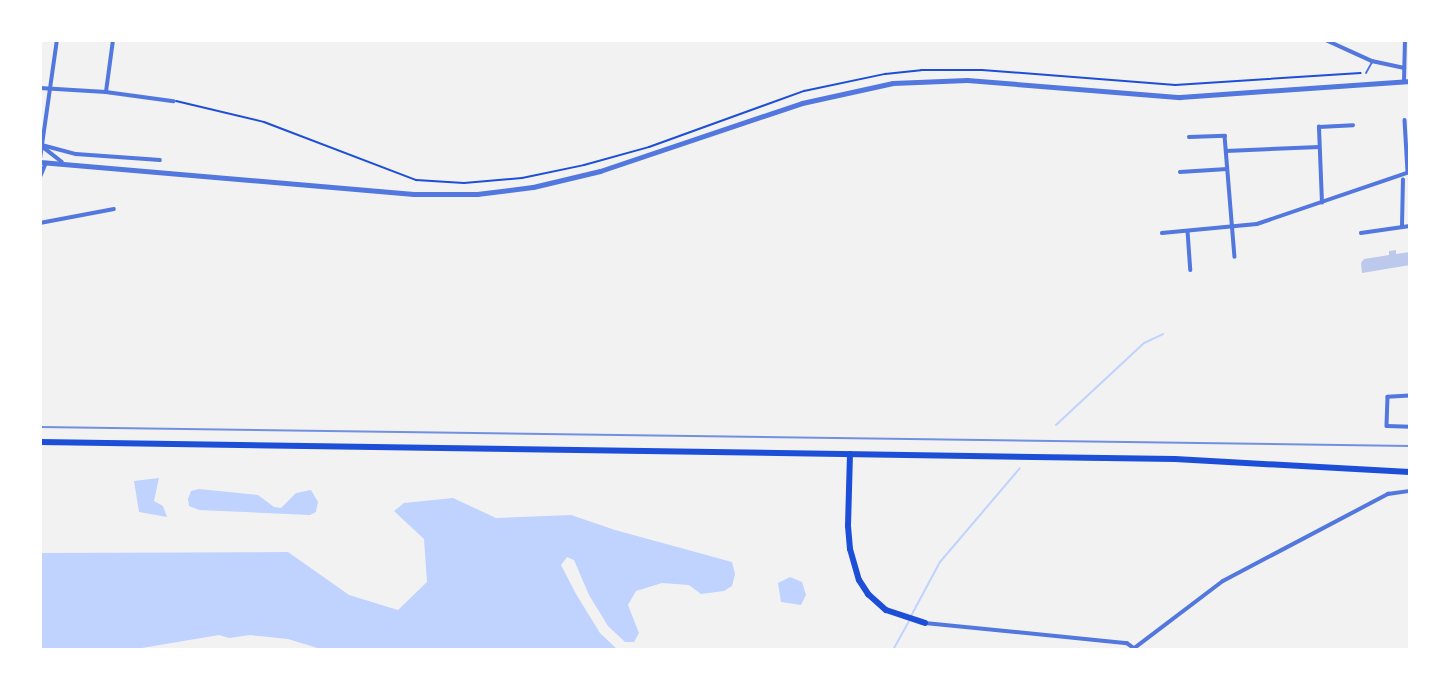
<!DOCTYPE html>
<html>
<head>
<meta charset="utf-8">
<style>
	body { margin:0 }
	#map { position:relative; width:1450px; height:690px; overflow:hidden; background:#f2f2f2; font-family:"Nunito Sans",sans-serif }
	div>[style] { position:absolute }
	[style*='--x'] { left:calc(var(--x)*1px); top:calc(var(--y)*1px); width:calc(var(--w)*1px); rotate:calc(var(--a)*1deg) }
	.water>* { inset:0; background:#bfd3fe }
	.stream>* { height:2px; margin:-1px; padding:0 1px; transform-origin:1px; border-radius:1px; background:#bfd3fe }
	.building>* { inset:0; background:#bdc9ec }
	.path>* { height:2px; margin:-1px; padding:0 1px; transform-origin:1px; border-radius:1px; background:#1d4ed8 }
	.service>* { height:2px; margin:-1px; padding:0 1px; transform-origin:1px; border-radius:1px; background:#5277de }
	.minor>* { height:3.5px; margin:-1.75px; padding:0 1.75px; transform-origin:1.75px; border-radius:1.75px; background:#5277de }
	.tertiary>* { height:5px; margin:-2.5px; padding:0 2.5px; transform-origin:2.5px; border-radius:2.5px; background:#5277de }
	.primary>* { height:6px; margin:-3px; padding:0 3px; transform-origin:3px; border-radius:3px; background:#1d4ed8 }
	.rail>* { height:2px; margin:-1px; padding:0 1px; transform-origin:1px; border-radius:1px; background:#7290e2 }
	span { translate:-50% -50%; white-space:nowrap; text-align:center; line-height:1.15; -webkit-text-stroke:7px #fff; paint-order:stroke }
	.frame { position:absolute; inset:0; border:42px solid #fff; pointer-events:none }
</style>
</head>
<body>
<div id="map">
	<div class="water">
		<i style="clip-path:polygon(159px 478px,154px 501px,163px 506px,167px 517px,139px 512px,134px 481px)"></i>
		<i style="clip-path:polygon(199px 489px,258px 495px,274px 507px,281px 508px,296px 493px,311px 490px,318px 502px,316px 512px,310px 515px,199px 510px,189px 506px,188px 499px,191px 491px)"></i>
		<i style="clip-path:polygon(453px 498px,496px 518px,571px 515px,615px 530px,732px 562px,735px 574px,732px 586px,724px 591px,701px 594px,689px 585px,662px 583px,636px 591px,628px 605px,639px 633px,634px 642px,625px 642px,608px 626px,589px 595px,574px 560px,567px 557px,561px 565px,576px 594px,600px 633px,618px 650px,324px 650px,288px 639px,250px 635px,229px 638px,219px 635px,130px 650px,40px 650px,40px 553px,288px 552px,349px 595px,398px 610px,427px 582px,424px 539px,394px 511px,404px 503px)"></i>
		<i style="clip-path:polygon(790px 577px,802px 582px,806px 595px,801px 605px,781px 602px,778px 583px)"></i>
	</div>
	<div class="stream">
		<i style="--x:1056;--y:425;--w:120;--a:-43"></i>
		<i style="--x:1144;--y:343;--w:21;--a:-25"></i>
		<i style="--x:911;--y:616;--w:61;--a:-61.8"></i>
		<i style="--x:940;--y:562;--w:123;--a:-49.6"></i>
		<i style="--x:893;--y:650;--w:33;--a:-61"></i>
	</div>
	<div class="building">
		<i style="clip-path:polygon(1396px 250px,1396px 254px,1410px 252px,1410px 265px,1362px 273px,1361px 263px,1364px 259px,1389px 255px,1389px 251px)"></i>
	</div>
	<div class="path">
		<i style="--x:176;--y:101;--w:90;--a:13.4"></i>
		<i style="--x:264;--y:122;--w:163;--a:20.9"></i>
		<i style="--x:416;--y:180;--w:48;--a:3.6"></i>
		<i style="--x:464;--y:183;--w:58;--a:-4.9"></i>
		<i style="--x:522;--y:178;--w:63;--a:-11.8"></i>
		<i style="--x:584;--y:165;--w:67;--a:-15.5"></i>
		<i style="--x:649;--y:147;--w:165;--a:-19.9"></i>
		<i style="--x:804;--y:91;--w:83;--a:-11.9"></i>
		<i style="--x:885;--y:74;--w:36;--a:-6"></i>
		<i style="--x:921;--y:70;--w:61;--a:0"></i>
		<i style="--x:982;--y:70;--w:194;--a:4.4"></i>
		<i style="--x:1175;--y:85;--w:186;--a:-3.7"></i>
	</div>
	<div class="service">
		<i style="--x:1366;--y:73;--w:13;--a:-61"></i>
	</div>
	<div class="minor">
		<i style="--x:1326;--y:40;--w:51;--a:24.5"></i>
		<i style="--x:1372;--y:61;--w:33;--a:12"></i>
		<i style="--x:1404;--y:81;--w:41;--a:-88.6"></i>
		<i style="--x:40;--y:88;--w:66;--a:3.5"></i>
		<i style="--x:106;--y:92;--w:68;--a:7.7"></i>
		<i style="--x:106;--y:92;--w:52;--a:-82.3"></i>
		<i style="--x:1405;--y:120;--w:52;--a:86.7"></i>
		<i style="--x:1189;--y:137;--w:36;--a:-2"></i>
		<i style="--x:1225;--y:136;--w:121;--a:85.3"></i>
		<i style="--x:42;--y:145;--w:35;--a:15"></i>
		<i style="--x:76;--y:154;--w:84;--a:4.1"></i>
		<i style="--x:43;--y:147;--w:24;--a:38"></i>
		<i style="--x:1226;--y:151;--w:93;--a:-2.5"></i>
		<i style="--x:40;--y:159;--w:120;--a:-81.9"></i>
		<i style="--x:1180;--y:172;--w:47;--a:-3.7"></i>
		<i style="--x:40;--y:177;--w:15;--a:-67"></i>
		<i style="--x:1322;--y:203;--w:76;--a:-92.3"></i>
		<i style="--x:1319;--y:127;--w:34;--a:-3"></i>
		<i style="--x:40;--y:223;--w:75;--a:-10.7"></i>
		<i style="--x:1402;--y:226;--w:46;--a:-88.8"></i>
		<i style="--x:1188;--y:231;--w:39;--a:86"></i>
		<i style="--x:1162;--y:233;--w:95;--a:-5.4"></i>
		<i style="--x:1257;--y:224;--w:162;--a:-18.8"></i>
		<i style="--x:1361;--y:233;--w:49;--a:-8.1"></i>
		<i style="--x:1410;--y:396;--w:22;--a:177"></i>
		<i style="--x:1388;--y:397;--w:29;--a:92"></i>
		<i style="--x:1387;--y:426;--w:23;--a:2"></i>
		<i style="--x:925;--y:623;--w:203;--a:5.7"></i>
		<i style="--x:1127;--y:643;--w:9;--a:36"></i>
		<i style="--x:1132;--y:650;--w:114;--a:-37.2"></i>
		<i style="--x:1223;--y:581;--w:187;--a:-27.8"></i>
		<i style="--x:1388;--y:494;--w:22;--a:-8"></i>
	</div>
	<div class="tertiary">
		<i style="--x:40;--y:162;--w:375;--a:4.9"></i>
		<i style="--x:414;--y:194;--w:63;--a:0"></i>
		<i style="--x:477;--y:194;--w:56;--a:-7.1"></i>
		<i style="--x:533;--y:187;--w:69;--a:-13.4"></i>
		<i style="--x:600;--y:171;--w:213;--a:-18.6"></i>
		<i style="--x:802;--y:103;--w:93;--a:-12.4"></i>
		<i style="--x:893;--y:83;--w:74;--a:-2.3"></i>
		<i style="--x:967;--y:80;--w:214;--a:4.6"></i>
		<i style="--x:1180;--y:97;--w:231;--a:-4"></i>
	</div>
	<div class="primary">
		<i style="--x:40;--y:442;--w:1135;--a:0.86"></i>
		<i style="--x:1175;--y:459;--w:235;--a:3.2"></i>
		<i style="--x:850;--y:454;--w:72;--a:91.6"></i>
		<i style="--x:848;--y:526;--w:23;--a:85"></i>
		<i style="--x:850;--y:549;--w:32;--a:74"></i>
		<i style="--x:859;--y:580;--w:17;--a:57"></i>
		<i style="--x:868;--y:594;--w:24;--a:42"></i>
		<i style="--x:886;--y:610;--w:41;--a:18.4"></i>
	</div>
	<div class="rail">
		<i style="--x:40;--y:427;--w:1370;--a:0.79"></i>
	</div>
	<div class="frame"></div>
</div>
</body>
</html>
